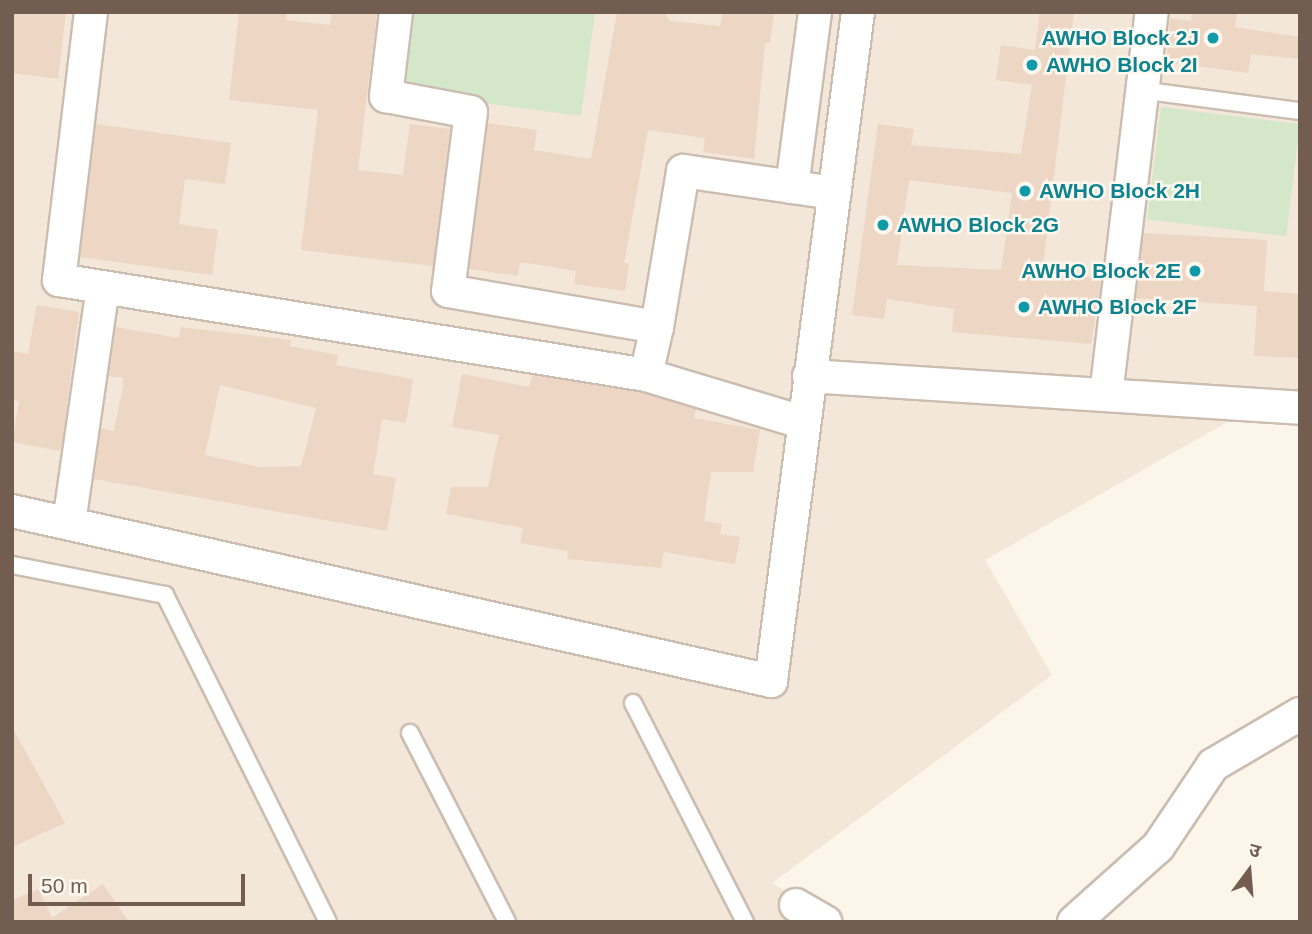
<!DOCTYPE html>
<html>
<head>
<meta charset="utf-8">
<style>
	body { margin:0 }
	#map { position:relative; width:1312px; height:934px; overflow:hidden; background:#fbf5ea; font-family:Helvetica,"Noto Sans Devanagari",sans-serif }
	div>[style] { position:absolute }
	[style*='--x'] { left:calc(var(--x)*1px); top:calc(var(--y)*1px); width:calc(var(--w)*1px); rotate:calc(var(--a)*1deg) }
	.residential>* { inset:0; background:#f2e7d9 }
	.green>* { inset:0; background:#d5e7c9; transform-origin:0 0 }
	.building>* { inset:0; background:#edd6c4 }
	.roads { filter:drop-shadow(2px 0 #ccbdb1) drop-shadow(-2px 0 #ccbdb1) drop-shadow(0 2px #ccbdb1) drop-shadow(0 -2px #ccbdb1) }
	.lane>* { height:16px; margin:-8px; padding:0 8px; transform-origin:8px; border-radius:8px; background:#fff }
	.street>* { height:32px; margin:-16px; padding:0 16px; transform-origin:16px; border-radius:16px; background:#fff }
	.dots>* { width:19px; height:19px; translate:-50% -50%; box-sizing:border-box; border:4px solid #fdf9f0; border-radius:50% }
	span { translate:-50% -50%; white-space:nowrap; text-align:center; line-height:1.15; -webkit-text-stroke:5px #fdf9f0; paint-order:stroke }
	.culture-label { font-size:21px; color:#0d838f; font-weight:700 }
	.right { translate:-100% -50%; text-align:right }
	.left { translate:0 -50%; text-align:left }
	.frame { position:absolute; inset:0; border:14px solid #735d50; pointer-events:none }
	.north { position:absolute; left:1214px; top:836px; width:70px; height:70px; -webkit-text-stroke:5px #fdf9f0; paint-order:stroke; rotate:16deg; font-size:19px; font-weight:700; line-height:28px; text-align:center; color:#735d50 }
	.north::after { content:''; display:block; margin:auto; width:24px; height:32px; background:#735d50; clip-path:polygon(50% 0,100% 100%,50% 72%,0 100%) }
	.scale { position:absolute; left:28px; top:874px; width:217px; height:32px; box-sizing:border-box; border:4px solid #735d50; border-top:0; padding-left:9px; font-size:21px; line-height:24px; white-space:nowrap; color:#735d50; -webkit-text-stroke:5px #fdf9f0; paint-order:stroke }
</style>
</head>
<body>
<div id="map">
	<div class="residential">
		<i style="clip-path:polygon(12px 12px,1300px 12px,1300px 408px,1257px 405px,985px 560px,1052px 675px,772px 883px,838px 922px,12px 922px)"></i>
	</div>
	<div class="green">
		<i style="clip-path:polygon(405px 12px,595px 12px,581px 116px,395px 91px)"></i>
		<i style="left:1161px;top:107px;width:140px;height:113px;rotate:7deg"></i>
	</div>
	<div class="building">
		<i style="clip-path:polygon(12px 12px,66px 12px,58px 79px,12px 73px)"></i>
		<i style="clip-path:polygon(239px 12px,287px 12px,286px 20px,330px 25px,332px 12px,377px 12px,358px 170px,403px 175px,410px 124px,450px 129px,433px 266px,301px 250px,318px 110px,229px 100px)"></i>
		<i style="clip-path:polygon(617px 12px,664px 12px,670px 21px,720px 26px,723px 12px,774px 12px,770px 43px,765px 43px,754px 159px,703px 152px,705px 138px,648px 130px,624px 263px,629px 264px,625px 291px,574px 284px,576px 271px,527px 263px,520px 263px,518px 276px,469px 269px,488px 123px,537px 130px,534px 150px,591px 159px)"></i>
		<i style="clip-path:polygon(evenodd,1040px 12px,1074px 12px,1042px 273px,1102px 278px,1091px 344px,952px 332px,954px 309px,887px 299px,884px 319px,852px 315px,878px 124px,914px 129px,911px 145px,1021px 154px,1032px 85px,996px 80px,1001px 45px,1035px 50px,1040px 12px,909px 180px,1012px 193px,1001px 270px,897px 265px,909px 180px)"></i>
		<i style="clip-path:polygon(1192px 12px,1237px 12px,1235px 27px,1300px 37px,1300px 59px,1251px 54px,1248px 73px,1166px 62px,1170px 18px,1191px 21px)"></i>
		<i style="clip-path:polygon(96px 124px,231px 143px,225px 184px,185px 179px,179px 224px,218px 230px,212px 275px,80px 257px)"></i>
		<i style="clip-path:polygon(1144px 233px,1267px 240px,1264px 291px,1300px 294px,1300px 358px,1254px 356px,1257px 306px,1136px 298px)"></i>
		<i style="clip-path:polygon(37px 305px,79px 312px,61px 451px,12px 442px,19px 401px,12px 400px,12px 351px,28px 354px)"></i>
		<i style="clip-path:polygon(evenodd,116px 327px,179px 338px,181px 327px,291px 340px,290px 346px,338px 355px,336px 365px,413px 379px,406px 423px,382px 419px,373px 474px,396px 478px,387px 531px,94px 479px,101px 428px,114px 431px,123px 386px,123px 378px,109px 376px,116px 327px,220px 385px,316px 408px,301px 466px,259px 467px,205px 455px,220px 385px)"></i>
		<i style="clip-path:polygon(462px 374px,529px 387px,532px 375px,642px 393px,696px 409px,694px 418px,760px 430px,753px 472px,711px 472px,704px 521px,722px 524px,720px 534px,740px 537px,735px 564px,664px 552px,661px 568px,567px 559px,568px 551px,520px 543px,523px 528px,446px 514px,451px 487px,488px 487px,499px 435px,452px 427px)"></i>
		<i style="clip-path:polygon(12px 727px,65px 823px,12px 847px)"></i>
		<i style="clip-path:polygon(103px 884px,129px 922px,12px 922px,12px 900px,39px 889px,52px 918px)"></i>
	</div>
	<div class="roads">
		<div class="lane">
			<i style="--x:1140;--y:90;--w:161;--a:7.5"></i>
			<i style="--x:12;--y:565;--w:156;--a:11.1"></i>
			<i style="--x:165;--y:595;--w:365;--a:63.5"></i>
			<i style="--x:633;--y:703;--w:246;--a:62.9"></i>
			<i style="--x:410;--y:733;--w:212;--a:62.8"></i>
		</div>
		<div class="street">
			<i style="--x:91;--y:12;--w:270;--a:96.8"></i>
			<i style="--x:59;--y:280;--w:595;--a:9.19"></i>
			<i style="--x:646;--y:375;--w:163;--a:16.8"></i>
			<i style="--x:396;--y:12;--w:85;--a:96.8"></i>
			<i style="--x:386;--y:96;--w:86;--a:10.7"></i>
			<i style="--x:471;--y:112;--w:180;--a:97.3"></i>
			<i style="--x:448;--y:291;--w:212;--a:9.8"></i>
			<i style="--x:657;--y:327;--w:49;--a:102.9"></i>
			<i style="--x:792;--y:187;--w:177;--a:-82.5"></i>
			<i style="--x:657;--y:327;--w:158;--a:-80.5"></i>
			<i style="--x:683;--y:171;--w:153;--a:8.3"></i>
			<i style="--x:809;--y:376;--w:492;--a:3.7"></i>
			<i style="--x:1106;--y:395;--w:386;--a:-83.2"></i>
			<i style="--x:12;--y:511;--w:778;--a:12.62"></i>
			<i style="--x:771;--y:681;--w:675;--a:-82.59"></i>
			<i style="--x:69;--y:523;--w:237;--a:-81.8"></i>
			<i style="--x:796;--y:905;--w:34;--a:30"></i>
			<i style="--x:1074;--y:922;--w:113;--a:-41.8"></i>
			<i style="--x:1158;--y:847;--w:99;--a:-56.1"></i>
			<i style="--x:1213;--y:765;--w:101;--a:-30.4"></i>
		</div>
	</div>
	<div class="dots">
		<i style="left:1213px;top:38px;background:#0f9aa8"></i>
		<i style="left:1032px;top:65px;background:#0f9aa8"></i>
		<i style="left:1025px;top:191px;background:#0f9aa8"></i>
		<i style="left:883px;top:225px;background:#0f9aa8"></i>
		<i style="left:1195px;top:271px;background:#0f9aa8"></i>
		<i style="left:1024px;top:307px;background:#0f9aa8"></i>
	</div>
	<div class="culture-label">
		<span class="right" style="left:1199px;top:38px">AWHO Block 2J</span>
		<span class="left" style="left:1046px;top:65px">AWHO Block 2I</span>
		<span class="left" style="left:1039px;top:191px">AWHO Block 2H</span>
		<span class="left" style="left:897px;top:225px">AWHO Block 2G</span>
		<span class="right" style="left:1181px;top:271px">AWHO Block 2E</span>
		<span class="left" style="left:1038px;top:307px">AWHO Block 2F</span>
	</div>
	<div class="frame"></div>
	<div class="north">उ</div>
	<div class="scale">50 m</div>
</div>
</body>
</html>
